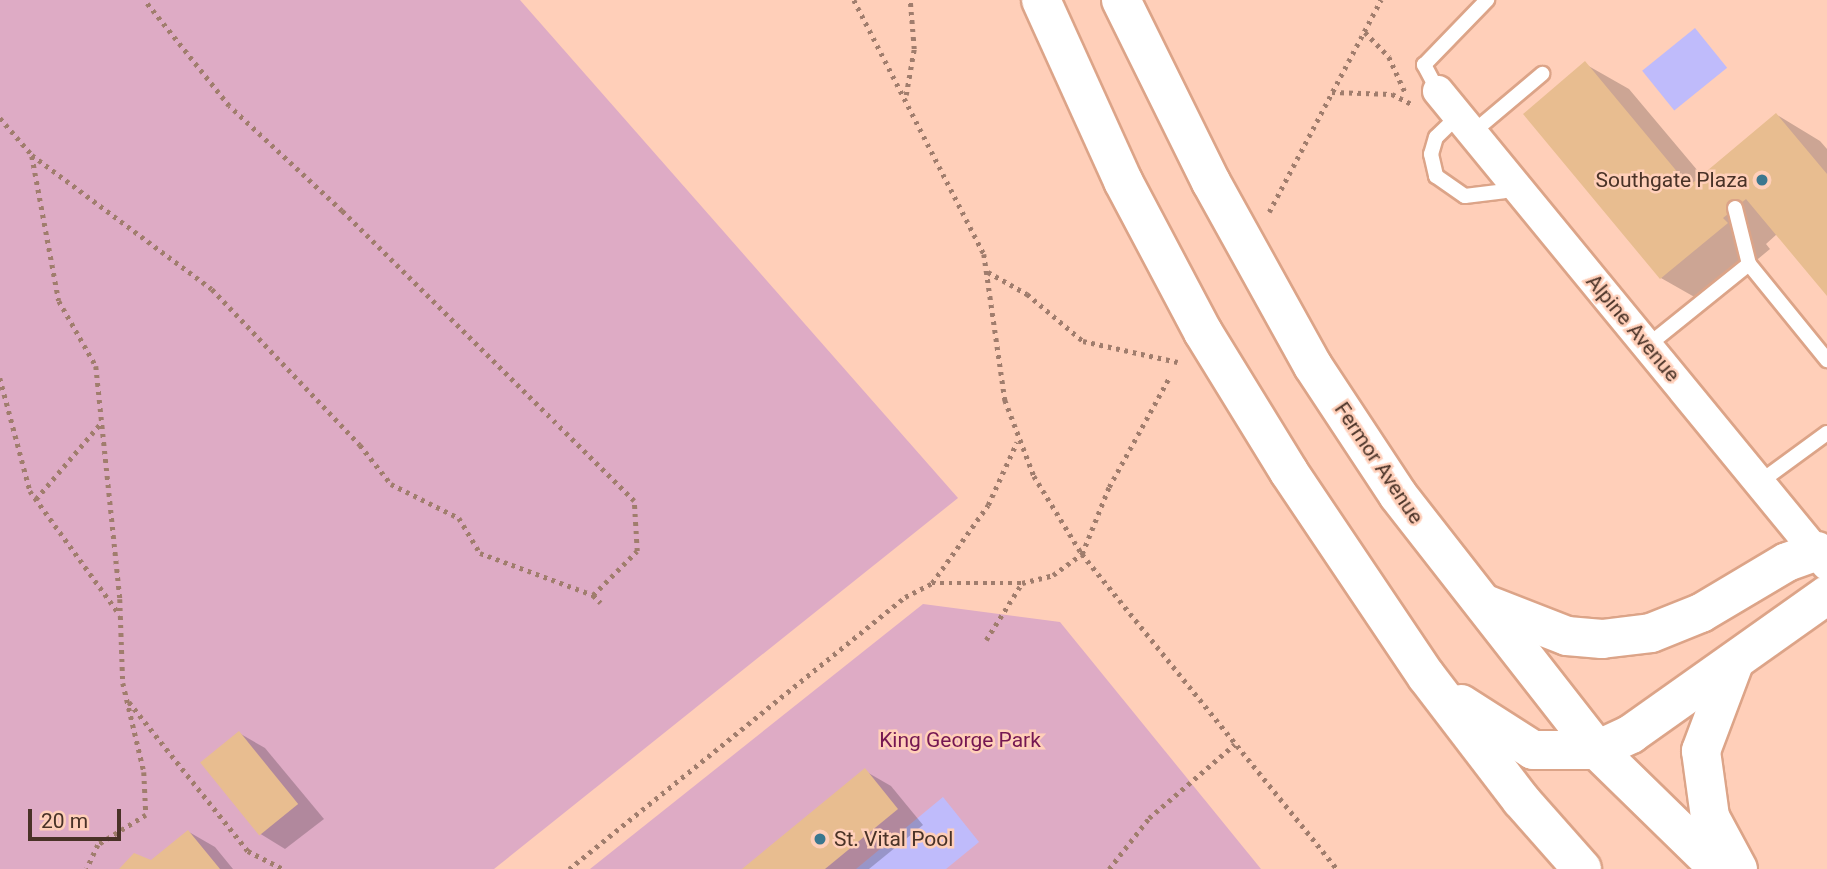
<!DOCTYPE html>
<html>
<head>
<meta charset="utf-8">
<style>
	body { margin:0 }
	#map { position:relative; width:1827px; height:869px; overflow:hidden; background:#ffcfb9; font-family:Roboto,sans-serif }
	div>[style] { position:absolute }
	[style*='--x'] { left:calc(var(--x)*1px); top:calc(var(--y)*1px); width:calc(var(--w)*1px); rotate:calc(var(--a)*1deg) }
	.green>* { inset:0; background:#deabc5 }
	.water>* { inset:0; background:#bfbbfb; transform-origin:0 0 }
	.shadow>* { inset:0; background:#0003 }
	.building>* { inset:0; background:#e8bd90; transform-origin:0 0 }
	.path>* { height:4.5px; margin-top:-2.25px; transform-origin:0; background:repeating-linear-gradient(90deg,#a07d6d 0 3.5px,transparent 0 8.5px) }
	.roads { filter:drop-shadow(2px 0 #dca488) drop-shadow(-2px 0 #dca488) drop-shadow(0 2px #dca488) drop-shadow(0 -2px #dca488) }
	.lane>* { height:14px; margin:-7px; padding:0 7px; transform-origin:7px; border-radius:7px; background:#fff }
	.street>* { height:30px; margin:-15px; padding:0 15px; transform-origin:15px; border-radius:15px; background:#fff }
	.highway>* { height:38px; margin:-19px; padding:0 19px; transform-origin:19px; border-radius:19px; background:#fff }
	.dots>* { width:19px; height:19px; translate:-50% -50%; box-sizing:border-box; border:4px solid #ffcfb9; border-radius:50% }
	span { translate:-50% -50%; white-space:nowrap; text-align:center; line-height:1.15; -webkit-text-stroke:5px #ffcfb9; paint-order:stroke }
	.poi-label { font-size:21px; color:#493227 }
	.right { translate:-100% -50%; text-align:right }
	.left { translate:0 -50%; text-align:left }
	.street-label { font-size:21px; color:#493227 }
	.park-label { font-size:21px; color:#751752 }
	.scale { position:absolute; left:28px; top:809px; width:93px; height:32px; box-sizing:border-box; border:4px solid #493227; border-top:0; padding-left:9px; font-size:21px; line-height:24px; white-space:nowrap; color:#493227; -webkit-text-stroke:5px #ffcfb9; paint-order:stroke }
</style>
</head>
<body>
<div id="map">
	<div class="green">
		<i style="clip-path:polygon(0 0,520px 0,958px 498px,494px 869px,0 869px)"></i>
		<i style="clip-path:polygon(923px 604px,1060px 622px,1261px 869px,590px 869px)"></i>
	</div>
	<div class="water">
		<i style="left:1695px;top:28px;width:51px;height:68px;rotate:51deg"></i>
		<i style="clip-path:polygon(943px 797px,979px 842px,946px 869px,856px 869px)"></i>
	</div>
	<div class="shadow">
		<i style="clip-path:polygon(1585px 64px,1629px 89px,1703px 177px,1777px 115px,1820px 141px,1827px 149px,1827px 294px,1777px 234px,1766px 244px,1770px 249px,1705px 303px,1661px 278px)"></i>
		<i style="clip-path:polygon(239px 733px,265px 748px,324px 819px,285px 849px,259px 833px)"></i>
		<i style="clip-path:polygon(865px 771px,891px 786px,923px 825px,869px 869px,745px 869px)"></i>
		<i style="clip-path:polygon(189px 832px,215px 847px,233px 869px,121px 869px,135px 855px,151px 862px)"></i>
	</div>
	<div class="building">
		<i style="clip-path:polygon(1585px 61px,1689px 186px,1776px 113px,1827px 174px,1827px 296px,1746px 199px,1723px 218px,1728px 223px,1660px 279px,1523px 114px)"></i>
		<i style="left:239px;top:731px;width:94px;height:50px;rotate:51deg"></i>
		<i style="clip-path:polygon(865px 768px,898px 809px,825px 869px,742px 869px)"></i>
		<i style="clip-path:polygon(188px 830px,220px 869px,119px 869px,134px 853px,151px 860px)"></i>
	</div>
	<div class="path">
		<i style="--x:854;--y:0;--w:285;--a:62.9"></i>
		<i style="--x:984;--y:254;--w:148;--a:81.8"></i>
		<i style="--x:1005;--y:400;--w:81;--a:69.1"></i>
		<i style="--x:1034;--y:476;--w:92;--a:58.4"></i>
		<i style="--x:1082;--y:554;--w:405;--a:51"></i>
		<i style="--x:1365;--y:32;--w:35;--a:46"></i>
		<i style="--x:1389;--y:57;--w:41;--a:65.3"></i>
		<i style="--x:1332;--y:92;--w:60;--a:1.9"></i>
		<i style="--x:1392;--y:94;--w:22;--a:27"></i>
		<i style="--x:906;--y:95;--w:47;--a:-80.1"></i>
		<i style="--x:914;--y:49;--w:49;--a:-94.7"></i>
		<i style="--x:0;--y:118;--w:49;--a:49.1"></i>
		<i style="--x:32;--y:155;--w:224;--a:36.7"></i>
		<i style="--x:212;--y:289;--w:215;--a:46.5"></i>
		<i style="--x:360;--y:445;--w:50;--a:51.5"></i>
		<i style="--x:391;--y:484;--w:76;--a:26.6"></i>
		<i style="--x:459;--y:518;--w:41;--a:59"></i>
		<i style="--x:480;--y:553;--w:121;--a:20.4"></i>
		<i style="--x:593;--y:595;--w:62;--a:-45"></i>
		<i style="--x:637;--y:551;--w:50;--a:-93.4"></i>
		<i style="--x:634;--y:501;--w:412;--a:-135.2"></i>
		<i style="--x:342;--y:211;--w:154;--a:-137.1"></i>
		<i style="--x:229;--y:106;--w:136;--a:-128.7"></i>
		<i style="--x:32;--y:156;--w:147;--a:79.5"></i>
		<i style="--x:59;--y:301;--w:75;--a:60.4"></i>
		<i style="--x:96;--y:366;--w:234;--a:84.1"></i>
		<i style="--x:120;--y:599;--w:84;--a:88"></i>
		<i style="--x:123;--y:683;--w:91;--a:76.7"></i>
		<i style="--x:144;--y:772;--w:43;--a:87.3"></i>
		<i style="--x:146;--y:815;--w:57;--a:148"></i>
		<i style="--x:98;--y:845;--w:26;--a:115"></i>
		<i style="--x:1269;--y:212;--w:240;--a:-62.2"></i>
		<i style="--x:988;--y:272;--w:45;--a:29.4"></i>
		<i style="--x:1027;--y:294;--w:73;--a:40"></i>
		<i style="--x:1083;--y:341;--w:97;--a:12.5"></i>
		<i style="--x:0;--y:378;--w:117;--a:75.1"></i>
		<i style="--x:30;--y:491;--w:153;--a:54"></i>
		<i style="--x:36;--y:499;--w:100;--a:-49.5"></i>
		<i style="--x:932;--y:583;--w:96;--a:-54.3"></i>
		<i style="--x:988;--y:505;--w:69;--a:-65.3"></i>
		<i style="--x:593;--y:595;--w:11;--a:45"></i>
		<i style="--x:986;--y:640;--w:67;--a:-57.7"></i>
		<i style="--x:129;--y:702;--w:191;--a:51.4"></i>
		<i style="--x:248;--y:851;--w:39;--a:27"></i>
		<i style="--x:569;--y:869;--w:432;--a:-39"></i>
		<i style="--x:905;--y:597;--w:30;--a:-27"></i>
		<i style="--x:932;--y:583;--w:90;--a:0"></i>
		<i style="--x:1022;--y:583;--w:32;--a:-14"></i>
		<i style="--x:1053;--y:575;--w:36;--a:-36"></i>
		<i style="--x:1082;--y:554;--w:72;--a:-68.1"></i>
		<i style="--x:1109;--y:487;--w:127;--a:-61.2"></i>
		<i style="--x:1109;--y:869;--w:65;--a:-51.9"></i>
		<i style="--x:1149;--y:818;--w:113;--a:-40.7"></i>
	</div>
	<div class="roads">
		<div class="lane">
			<i style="--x:1438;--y:91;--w:30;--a:-118"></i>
			<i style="--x:1424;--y:65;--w:91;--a:-45.9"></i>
			<i style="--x:1458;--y:116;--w:30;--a:136"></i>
			<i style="--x:1436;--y:137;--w:18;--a:106"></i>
			<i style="--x:1431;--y:154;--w:23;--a:77"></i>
			<i style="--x:1436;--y:176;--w:35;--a:35"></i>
			<i style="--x:1465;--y:196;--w:39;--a:-7"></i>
			<i style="--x:1504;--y:191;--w:12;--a:-31"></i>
			<i style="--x:1472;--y:133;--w:92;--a:-40.1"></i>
			<i style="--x:1735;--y:208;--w:58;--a:76"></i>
			<i style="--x:1647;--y:346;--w:131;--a:-38.8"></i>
			<i style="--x:1749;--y:264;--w:124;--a:50.9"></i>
			<i style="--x:1760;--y:482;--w:83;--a:-36.2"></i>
		</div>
		<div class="street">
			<i style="--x:1438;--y:91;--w:613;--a:50.63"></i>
		</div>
		<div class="highway">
			<i style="--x:1041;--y:0;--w:199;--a:65.6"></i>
			<i style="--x:1123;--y:181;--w:171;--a:62.1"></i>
			<i style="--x:1203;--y:332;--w:164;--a:58.4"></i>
			<i style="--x:1289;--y:472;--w:247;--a:56.1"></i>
			<i style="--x:1427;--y:677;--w:155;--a:52.6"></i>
			<i style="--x:1521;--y:800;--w:92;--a:48.5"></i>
			<i style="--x:1121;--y:0;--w:203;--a:63.7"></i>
			<i style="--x:1211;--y:182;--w:210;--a:61"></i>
			<i style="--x:1313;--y:366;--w:154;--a:56.6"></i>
			<i style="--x:1398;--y:495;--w:323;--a:52"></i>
			<i style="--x:1597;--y:750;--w:170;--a:44.3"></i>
			<i style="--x:1485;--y:604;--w:88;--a:21.3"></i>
			<i style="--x:1567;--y:636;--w:35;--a:5"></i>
			<i style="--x:1602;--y:639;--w:49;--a:-7"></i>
			<i style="--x:1651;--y:633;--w:54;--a:-21.8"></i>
			<i style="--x:1701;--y:613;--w:100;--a:-30.7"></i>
			<i style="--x:1787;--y:562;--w:32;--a:-20"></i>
			<i style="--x:1734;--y:663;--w:94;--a:110.6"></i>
			<i style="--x:1701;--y:751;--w:67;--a:82.2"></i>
			<i style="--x:1710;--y:817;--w:59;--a:61.7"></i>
			<i style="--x:1461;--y:704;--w:85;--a:32.6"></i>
			<i style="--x:1533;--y:750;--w:64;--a:0"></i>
			<i style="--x:1597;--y:750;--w:38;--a:-25"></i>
			<i style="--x:1631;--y:734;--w:240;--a:-35.3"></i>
		</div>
	</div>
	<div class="dots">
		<i style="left:1762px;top:180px;background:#3c778f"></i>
		<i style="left:820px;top:839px;background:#3c778f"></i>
	</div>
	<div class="poi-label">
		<span class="right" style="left:1748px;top:180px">Southgate Plaza</span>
		<span class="left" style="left:834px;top:839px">St. Vital Pool</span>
	</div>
	<div class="street-label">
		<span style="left:1633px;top:328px;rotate:50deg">Alpine Avenue</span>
		<span style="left:1379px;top:463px;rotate:56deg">Fermor Avenue</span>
	</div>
	<div class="park-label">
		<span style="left:960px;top:740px">King George Park</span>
	</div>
	<div class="scale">20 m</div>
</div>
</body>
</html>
